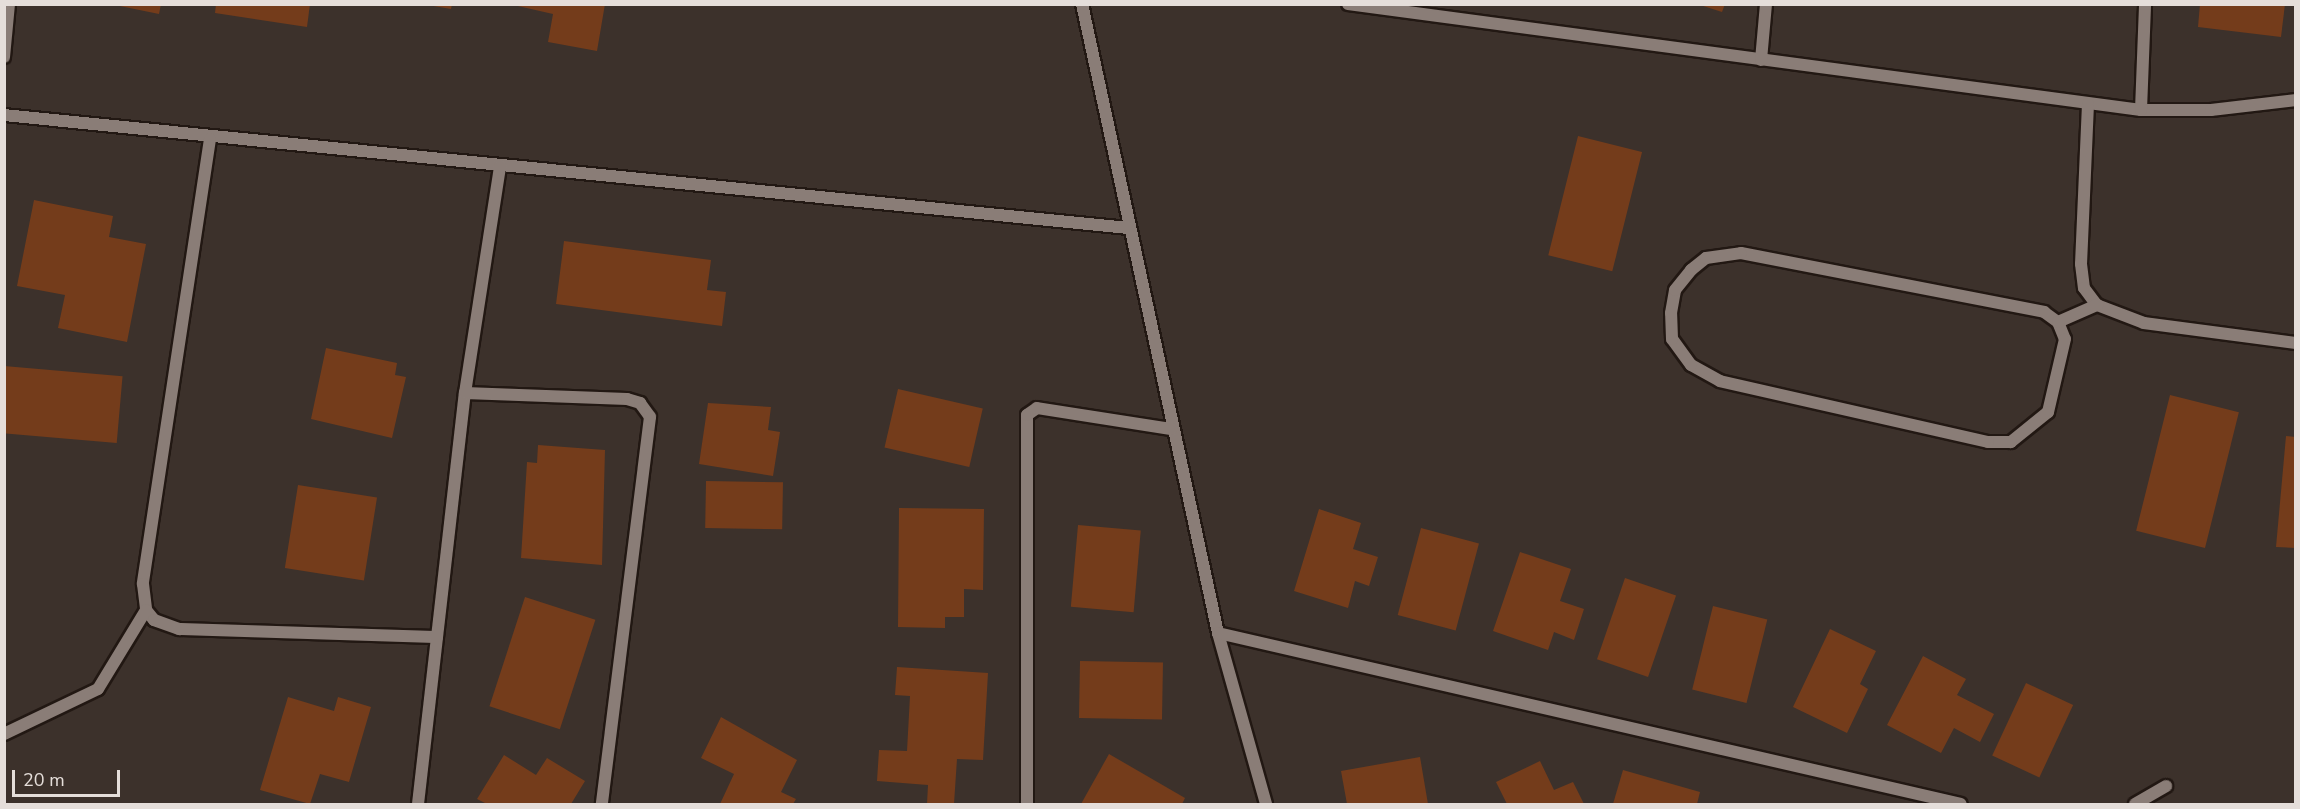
<!DOCTYPE html>
<html>
<head>
<meta charset="utf-8">
<style>
	body { margin:0 }
	#map { position:relative; width:2300px; height:809px; overflow:hidden; background:#3c312b; font-family:"Nunito Sans",sans-serif }
	div>[style] { position:absolute }
	[style*='--x'] { left:calc(var(--x)*1px); top:calc(var(--y)*1px); width:calc(var(--w)*1px); rotate:calc(var(--a)*1deg) }
	.building>* { inset:0; background:#743c1b; transform-origin:0 0 }
	.roads { filter:drop-shadow(2px 0 #221813) drop-shadow(-2px 0 #221813) drop-shadow(0 2px #221813) drop-shadow(0 -2px #221813) }
	.minor>* { height:12px; margin:-6px; padding:0 6px; transform-origin:6px; border-radius:6px; background:#8a7d77 }
	span { translate:-50% -50%; white-space:nowrap; text-align:center; line-height:1.15; -webkit-text-stroke:5px #3c312b; paint-order:stroke }
	.frame { position:absolute; inset:0; border:6px solid #e5deda; pointer-events:none }
	.scale { position:absolute; left:12px; top:770px; width:108px; height:27px; box-sizing:border-box; border:3px solid #e5deda; border-top:0; padding-left:8px; font-size:18px; line-height:21px; white-space:nowrap; color:#e5deda; -webkit-text-stroke:4px #3c312b; paint-order:stroke }
</style>
</head>
<body>
<div id="map">
	<div class="building">
		<i style="clip-path:polygon(110px 4px,161px 4px,159px 14px)"></i>
		<i style="clip-path:polygon(216px 4px,310px 4px,307px 27px,215px 13px)"></i>
		<i style="clip-path:polygon(422px 4px,452px 4px,451px 9px)"></i>
		<i style="clip-path:polygon(509px 4px,605px 4px,597px 51px,548px 42px,553px 14px)"></i>
		<i style="clip-path:polygon(1697px 4px,1725px 4px,1722px 12px)"></i>
		<i style="clip-path:polygon(2200px 4px,2285px 4px,2281px 37px,2198px 27px)"></i>
		<i style="left:1578px;top:136px;width:66px;height:123px;rotate:14deg"></i>
		<i style="clip-path:polygon(34px 200px,113px 216px,109px 237px,146px 244px,127px 342px,58px 328px,65px 295px,17px 286px)"></i>
		<i style="clip-path:polygon(564px 241px,711px 260px,707px 290px,726px 292px,722px 326px,556px 304px)"></i>
		<i style="clip-path:polygon(326px 348px,397px 363px,395px 375px,406px 377px,392px 438px,311px 419px)"></i>
		<i style="left:4px;top:366px;width:119px;height:67px;rotate:5deg"></i>
		<i style="left:898px;top:389px;width:87px;height:60px;rotate:13deg"></i>
		<i style="left:2170px;top:395px;width:71px;height:140px;rotate:14deg"></i>
		<i style="clip-path:polygon(708px 403px,771px 407px,768px 430px,780px 432px,773px 476px,699px 464px)"></i>
		<i style="clip-path:polygon(2286px 436px,2296px 437px,2296px 548px,2276px 547px)"></i>
		<i style="clip-path:polygon(538px 445px,605px 450px,602px 565px,521px 558px,527px 462px,537px 463px)"></i>
		<i style="left:706px;top:481px;width:77px;height:47px;rotate:1deg"></i>
		<i style="left:298px;top:485px;width:80px;height:84px;rotate:9deg"></i>
		<i style="clip-path:polygon(899px 508px,984px 509px,983px 590px,964px 589px,964px 617px,945px 617px,945px 628px,898px 627px)"></i>
		<i style="clip-path:polygon(1319px 509px,1361px 523px,1353px 549px,1378px 557px,1369px 586px,1355px 581px,1348px 608px,1294px 591px)"></i>
		<i style="left:1078px;top:525px;width:63px;height:82px;rotate:5deg"></i>
		<i style="left:1421px;top:528px;width:60px;height:90px;rotate:15deg"></i>
		<i style="clip-path:polygon(1520px 552px,1571px 569px,1560px 601px,1584px 609px,1574px 640px,1554px 632px,1548px 650px,1493px 631px)"></i>
		<i style="left:1625px;top:578px;width:54px;height:86px;rotate:19deg"></i>
		<i style="left:525px;top:597px;width:74px;height:115px;rotate:18deg"></i>
		<i style="left:1713px;top:606px;width:56px;height:86px;rotate:14deg"></i>
		<i style="clip-path:polygon(1830px 629px,1876px 651px,1860px 684px,1868px 689px,1847px 733px,1793px 707px)"></i>
		<i style="clip-path:polygon(1923px 656px,1966px 679px,1957px 695px,1994px 714px,1980px 742px,1954px 728px,1941px 753px,1887px 725px)"></i>
		<i style="left:1080px;top:661px;width:83px;height:57px;rotate:1deg"></i>
		<i style="clip-path:polygon(897px 667px,988px 673px,983px 760px,957px 759px,954px 804px,927px 804px,928px 785px,877px 781px,879px 750px,907px 751px,910px 696px,895px 695px)"></i>
		<i style="left:2026px;top:683px;width:52px;height:80px;rotate:25deg"></i>
		<i style="clip-path:polygon(288px 697px,334px 711px,338px 697px,371px 707px,349px 782px,320px 774px,310px 804px,260px 790px)"></i>
		<i style="clip-path:polygon(721px 717px,797px 760px,781px 792px,796px 799px,793px 804px,720px 804px,734px 774px,701px 758px)"></i>
		<i style="clip-path:polygon(1109px 754px,1185px 798px,1182px 804px,1081px 804px)"></i>
		<i style="clip-path:polygon(504px 755px,536px 775px,547px 758px,585px 781px,571px 804px,487px 804px,477px 799px)"></i>
		<i style="clip-path:polygon(1420px 757px,1428px 804px,1347px 804px,1341px 771px)"></i>
		<i style="clip-path:polygon(1540px 761px,1554px 790px,1573px 782px,1584px 804px,1507px 804px,1496px 782px)"></i>
		<i style="clip-path:polygon(1623px 770px,1700px 792px,1697px 804px,1613px 804px)"></i>
	</div>
	<div class="roads">
		<div class="minor">
			<i style="--x:1082;--y:4;--w:644;--a:77.8"></i>
			<i style="--x:1218;--y:633;--w:178;--a:74.3"></i>
			<i style="--x:1348;--y:4;--w:800;--a:7.61"></i>
			<i style="--x:2141;--y:110;--w:70;--a:0"></i>
			<i style="--x:2211;--y:110;--w:86;--a:-6.7"></i>
			<i style="--x:4;--y:57;--w:53;--a:-84.6"></i>
			<i style="--x:1761;--y:60;--w:56;--a:-84.9"></i>
			<i style="--x:2088;--y:104;--w:160;--a:92.5"></i>
			<i style="--x:2081;--y:264;--w:24;--a:83"></i>
			<i style="--x:2084;--y:288;--w:21;--a:53"></i>
			<i style="--x:2097;--y:305;--w:50;--a:21"></i>
			<i style="--x:2144;--y:323;--w:153;--a:7.5"></i>
			<i style="--x:2141;--y:110;--w:106;--a:-87.8"></i>
			<i style="--x:4;--y:115;--w:1130;--a:5.74"></i>
			<i style="--x:210;--y:139;--w:450;--a:98.6"></i>
			<i style="--x:143;--y:584;--w:26;--a:83"></i>
			<i style="--x:146;--y:610;--w:13;--a:51"></i>
			<i style="--x:154;--y:620;--w:27;--a:20"></i>
			<i style="--x:179;--y:629;--w:258;--a:1.8"></i>
			<i style="--x:1741;--y:253;--w:309;--a:11"></i>
			<i style="--x:2044;--y:312;--w:17;--a:36"></i>
			<i style="--x:2058;--y:322;--w:18;--a:68"></i>
			<i style="--x:2065;--y:339;--w:75;--a:103.1"></i>
			<i style="--x:2048;--y:412;--w:48;--a:141"></i>
			<i style="--x:2011;--y:442;--w:23;--a:180"></i>
			<i style="--x:1988;--y:442;--w:275;--a:-167.2"></i>
			<i style="--x:1720;--y:381;--w:33;--a:-151"></i>
			<i style="--x:1691;--y:365;--w:32;--a:-126"></i>
			<i style="--x:1672;--y:339;--w:26;--a:-92"></i>
			<i style="--x:1671;--y:313;--w:23;--a:-80"></i>
			<i style="--x:1675;--y:290;--w:26;--a:-51"></i>
			<i style="--x:1691;--y:270;--w:19;--a:-39"></i>
			<i style="--x:1706;--y:258;--w:35;--a:-8"></i>
			<i style="--x:2058;--y:322;--w:43;--a:-23.6"></i>
			<i style="--x:465;--y:393;--w:162;--a:2.1"></i>
			<i style="--x:627;--y:399;--w:14;--a:17"></i>
			<i style="--x:640;--y:403;--w:17;--a:54"></i>
			<i style="--x:650;--y:417;--w:390;--a:97.1"></i>
			<i style="--x:1218;--y:633;--w:762;--a:12.96"></i>
			<i style="--x:4;--y:734;--w:104;--a:-25.6"></i>
			<i style="--x:98;--y:689;--w:92;--a:-58.7"></i>
			<i style="--x:418;--y:804;--w:414;--a:-83.5"></i>
			<i style="--x:465;--y:393;--w:230;--a:-81.2"></i>
			<i style="--x:1027;--y:804;--w:389;--a:-90"></i>
			<i style="--x:1027;--y:415;--w:12;--a:-35"></i>
			<i style="--x:1037;--y:408;--w:136;--a:8.9"></i>
			<i style="--x:2135;--y:804;--w:36;--a:-30"></i>
		</div>
	</div>
	<div class="frame"></div>
	<div class="scale">20 m</div>
</div>
</body>
</html>
